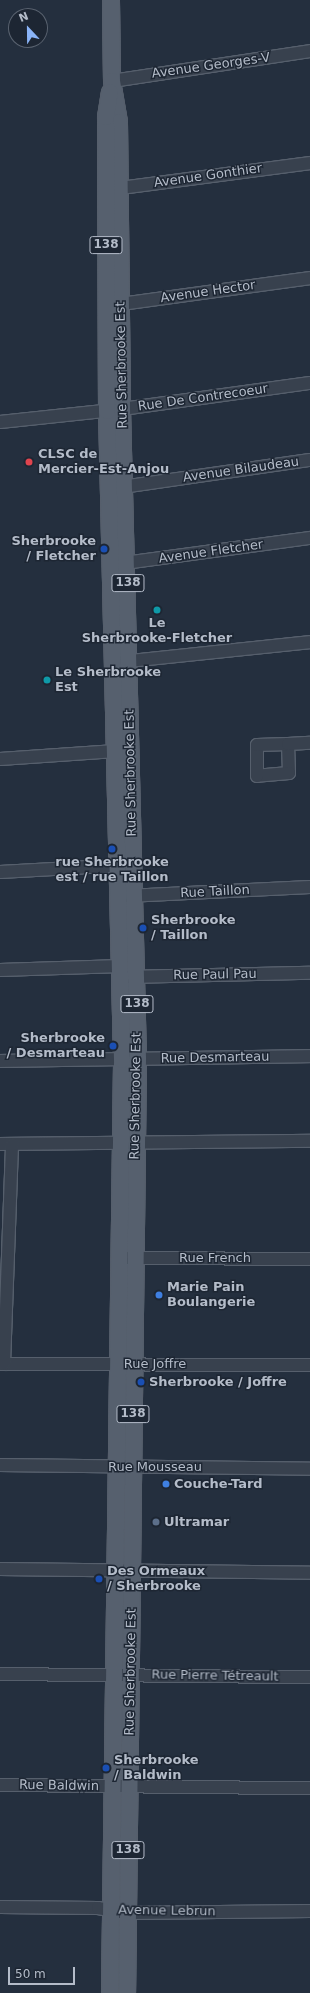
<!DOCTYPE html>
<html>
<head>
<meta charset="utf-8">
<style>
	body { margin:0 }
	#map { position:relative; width:310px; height:1993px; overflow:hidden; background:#242f3e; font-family:"DejaVu Sans",sans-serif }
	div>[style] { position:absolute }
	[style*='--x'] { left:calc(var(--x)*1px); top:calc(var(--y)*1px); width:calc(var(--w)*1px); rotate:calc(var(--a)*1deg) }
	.roads { filter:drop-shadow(1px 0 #565f6c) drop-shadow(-1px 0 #565f6c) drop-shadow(0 1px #565f6c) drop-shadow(0 -1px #565f6c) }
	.minor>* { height:12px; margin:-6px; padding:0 6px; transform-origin:6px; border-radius:6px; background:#38414e }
	.major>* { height:16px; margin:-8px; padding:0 8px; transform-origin:8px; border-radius:8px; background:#56606e }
	.dots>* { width:11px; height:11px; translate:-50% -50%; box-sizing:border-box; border:2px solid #1d2633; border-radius:50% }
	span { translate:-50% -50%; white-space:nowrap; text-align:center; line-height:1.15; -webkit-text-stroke:3px #1d2633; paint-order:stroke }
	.shield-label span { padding:1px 3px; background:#1d2633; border:1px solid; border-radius:3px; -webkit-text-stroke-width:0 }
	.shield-label { font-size:12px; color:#b4bcc9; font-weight:700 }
	.street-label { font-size:13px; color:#b4bcc9 }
	.poi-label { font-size:13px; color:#b4bcc9; font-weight:700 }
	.left { translate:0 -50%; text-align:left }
	.right { translate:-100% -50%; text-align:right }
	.north { position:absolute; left:8px; top:8px; width:40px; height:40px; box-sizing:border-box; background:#1d2633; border:1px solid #59626f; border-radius:50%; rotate:338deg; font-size:11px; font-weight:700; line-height:16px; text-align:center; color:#b4bcc9 }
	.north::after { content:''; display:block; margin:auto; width:14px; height:18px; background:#8ab4f8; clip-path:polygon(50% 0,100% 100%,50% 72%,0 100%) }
	.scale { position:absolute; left:8px; top:1967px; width:67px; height:18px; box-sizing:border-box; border:2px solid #b4bcc9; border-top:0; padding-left:5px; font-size:12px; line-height:14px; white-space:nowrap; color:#b4bcc9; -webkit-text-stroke:3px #1d2633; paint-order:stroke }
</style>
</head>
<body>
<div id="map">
	<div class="roads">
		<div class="minor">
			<i style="--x:112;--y:81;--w:200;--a:-8.6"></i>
			<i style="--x:113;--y:189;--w:199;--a:-7.5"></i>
			<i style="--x:114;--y:305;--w:198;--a:-7.8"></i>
			<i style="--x:0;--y:422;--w:123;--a:-6.1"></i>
			<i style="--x:122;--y:409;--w:190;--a:-7.9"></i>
			<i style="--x:115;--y:488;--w:197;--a:-8.2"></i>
			<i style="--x:117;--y:564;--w:195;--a:-7.7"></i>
			<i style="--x:120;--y:662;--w:191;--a:-6"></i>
			<i style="--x:288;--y:744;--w:29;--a:88"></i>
			<i style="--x:289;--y:773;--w:32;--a:175"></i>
			<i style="--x:257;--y:776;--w:31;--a:-90"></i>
			<i style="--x:257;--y:745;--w:31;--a:-2"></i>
			<i style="--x:288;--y:744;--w:22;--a:-3"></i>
			<i style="--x:0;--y:759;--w:116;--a:-3.9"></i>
			<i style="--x:0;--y:872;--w:125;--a:-3.2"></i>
			<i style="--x:127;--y:896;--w:183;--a:-2.8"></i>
			<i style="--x:0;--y:970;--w:121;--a:-1.9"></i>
			<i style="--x:127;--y:977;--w:183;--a:-1.3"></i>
			<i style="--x:0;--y:1061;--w:310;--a:-0.9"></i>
			<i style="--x:0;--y:1144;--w:310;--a:-0.6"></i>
			<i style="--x:127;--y:1258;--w:183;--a:0.3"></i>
			<i style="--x:0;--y:1364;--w:310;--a:0.2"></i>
			<i style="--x:4;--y:1364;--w:220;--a:-87.9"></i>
			<i style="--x:0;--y:1465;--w:310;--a:0.7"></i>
			<i style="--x:0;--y:1569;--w:310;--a:0.7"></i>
			<i style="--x:0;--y:1674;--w:310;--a:0.6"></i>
			<i style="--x:0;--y:1785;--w:310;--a:0.6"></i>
			<i style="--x:0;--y:1907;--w:98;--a:0.6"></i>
			<i style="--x:98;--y:1908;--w:29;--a:10"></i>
			<i style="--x:127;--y:1913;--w:183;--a:-0.6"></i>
		</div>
		<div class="major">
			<i style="--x:111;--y:0;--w:81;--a:89.3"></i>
			<i style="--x:112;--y:81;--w:42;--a:80.3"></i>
			<i style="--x:119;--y:122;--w:287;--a:89.4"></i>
			<i style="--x:122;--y:409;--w:650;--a:88.59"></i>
			<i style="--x:138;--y:1059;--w:934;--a:90.67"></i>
			<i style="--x:110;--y:1993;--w:933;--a:-89.26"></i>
			<i style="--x:122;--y:1060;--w:649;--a:-91.32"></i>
			<i style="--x:107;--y:411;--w:294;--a:-90.2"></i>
			<i style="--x:106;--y:117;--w:25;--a:-81"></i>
		</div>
	</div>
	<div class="dots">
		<i style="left:29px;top:462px;background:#e0444e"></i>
		<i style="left:104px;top:549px;background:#1a4fb4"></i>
		<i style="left:157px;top:610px;background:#0f9aa8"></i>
		<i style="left:47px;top:680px;background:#0f9aa8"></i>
		<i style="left:112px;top:849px;background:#1a4fb4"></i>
		<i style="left:143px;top:928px;background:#1a4fb4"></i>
		<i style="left:113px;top:1046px;background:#1a4fb4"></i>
		<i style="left:159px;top:1295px;background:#3f7fe0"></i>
		<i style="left:141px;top:1382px;background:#1a4fb4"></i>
		<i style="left:166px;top:1484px;background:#3f7fe0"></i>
		<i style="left:156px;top:1522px;background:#5c6f8a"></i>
		<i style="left:99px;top:1579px;background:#1a4fb4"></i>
		<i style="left:106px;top:1768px;background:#1a4fb4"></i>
	</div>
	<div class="shield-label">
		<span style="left:106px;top:245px">138</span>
		<span style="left:128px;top:583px">138</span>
		<span style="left:137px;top:1004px">138</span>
		<span style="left:133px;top:1414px">138</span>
		<span style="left:128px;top:1850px">138</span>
	</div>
	<div class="street-label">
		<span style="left:211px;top:66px;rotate:-8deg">Avenue Georges-V</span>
		<span style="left:208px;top:176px;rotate:-8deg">Avenue Gonthier</span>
		<span style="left:208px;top:292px;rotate:-8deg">Avenue Hector</span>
		<span style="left:122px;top:365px;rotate:-91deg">Rue Sherbrooke Est</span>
		<span style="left:203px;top:398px;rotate:-8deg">Rue De Contrecoeur</span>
		<span style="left:241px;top:470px;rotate:-8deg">Avenue Bilaudeau</span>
		<span style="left:211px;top:552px;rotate:-8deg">Avenue Fletcher</span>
		<span style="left:131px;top:773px;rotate:-91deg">Rue Sherbrooke Est</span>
		<span style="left:215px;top:892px;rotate:-3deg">Rue Taillon</span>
		<span style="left:215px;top:975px;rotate:-1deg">Rue Paul Pau</span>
		<span style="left:215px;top:1058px;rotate:-1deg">Rue Desmarteau</span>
		<span style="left:136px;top:1096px;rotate:-89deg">Rue Sherbrooke Est</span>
		<span style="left:215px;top:1258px">Rue French</span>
		<span style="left:155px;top:1364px">Rue Joffre</span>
		<span style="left:155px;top:1467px">Rue Mousseau</span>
		<span style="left:131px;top:1672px;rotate:-89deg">Rue Sherbrooke Est</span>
		<span style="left:215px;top:1676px;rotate:1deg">Rue Pierre Tétreault</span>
		<span style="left:59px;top:1786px;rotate:1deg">Rue Baldwin</span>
		<span style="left:167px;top:1911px;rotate:1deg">Avenue Lebrun</span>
	</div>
	<div class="poi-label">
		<span class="left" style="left:38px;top:462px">CLSC de<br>Mercier-Est-Anjou</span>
		<span class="right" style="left:96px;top:549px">Sherbrooke<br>/ Fletcher</span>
		<span style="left:157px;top:631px">Le<br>Sherbrooke-Fletcher</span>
		<span class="left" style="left:55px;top:680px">Le Sherbrooke<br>Est</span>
		<span style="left:112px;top:870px">rue Sherbrooke<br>est / rue Taillon</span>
		<span class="left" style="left:151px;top:928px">Sherbrooke<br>/ Taillon</span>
		<span class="right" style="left:105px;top:1046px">Sherbrooke<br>/ Desmarteau</span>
		<span class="left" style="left:167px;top:1295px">Marie Pain<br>Boulangerie</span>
		<span class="left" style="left:149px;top:1382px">Sherbrooke / Joffre</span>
		<span class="left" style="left:174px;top:1484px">Couche-Tard</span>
		<span class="left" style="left:164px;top:1522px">Ultramar</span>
		<span class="left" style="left:107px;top:1579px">Des Ormeaux<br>/ Sherbrooke</span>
		<span class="left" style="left:114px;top:1768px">Sherbrooke<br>/ Baldwin</span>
	</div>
	<div class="north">N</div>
	<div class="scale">50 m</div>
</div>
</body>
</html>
